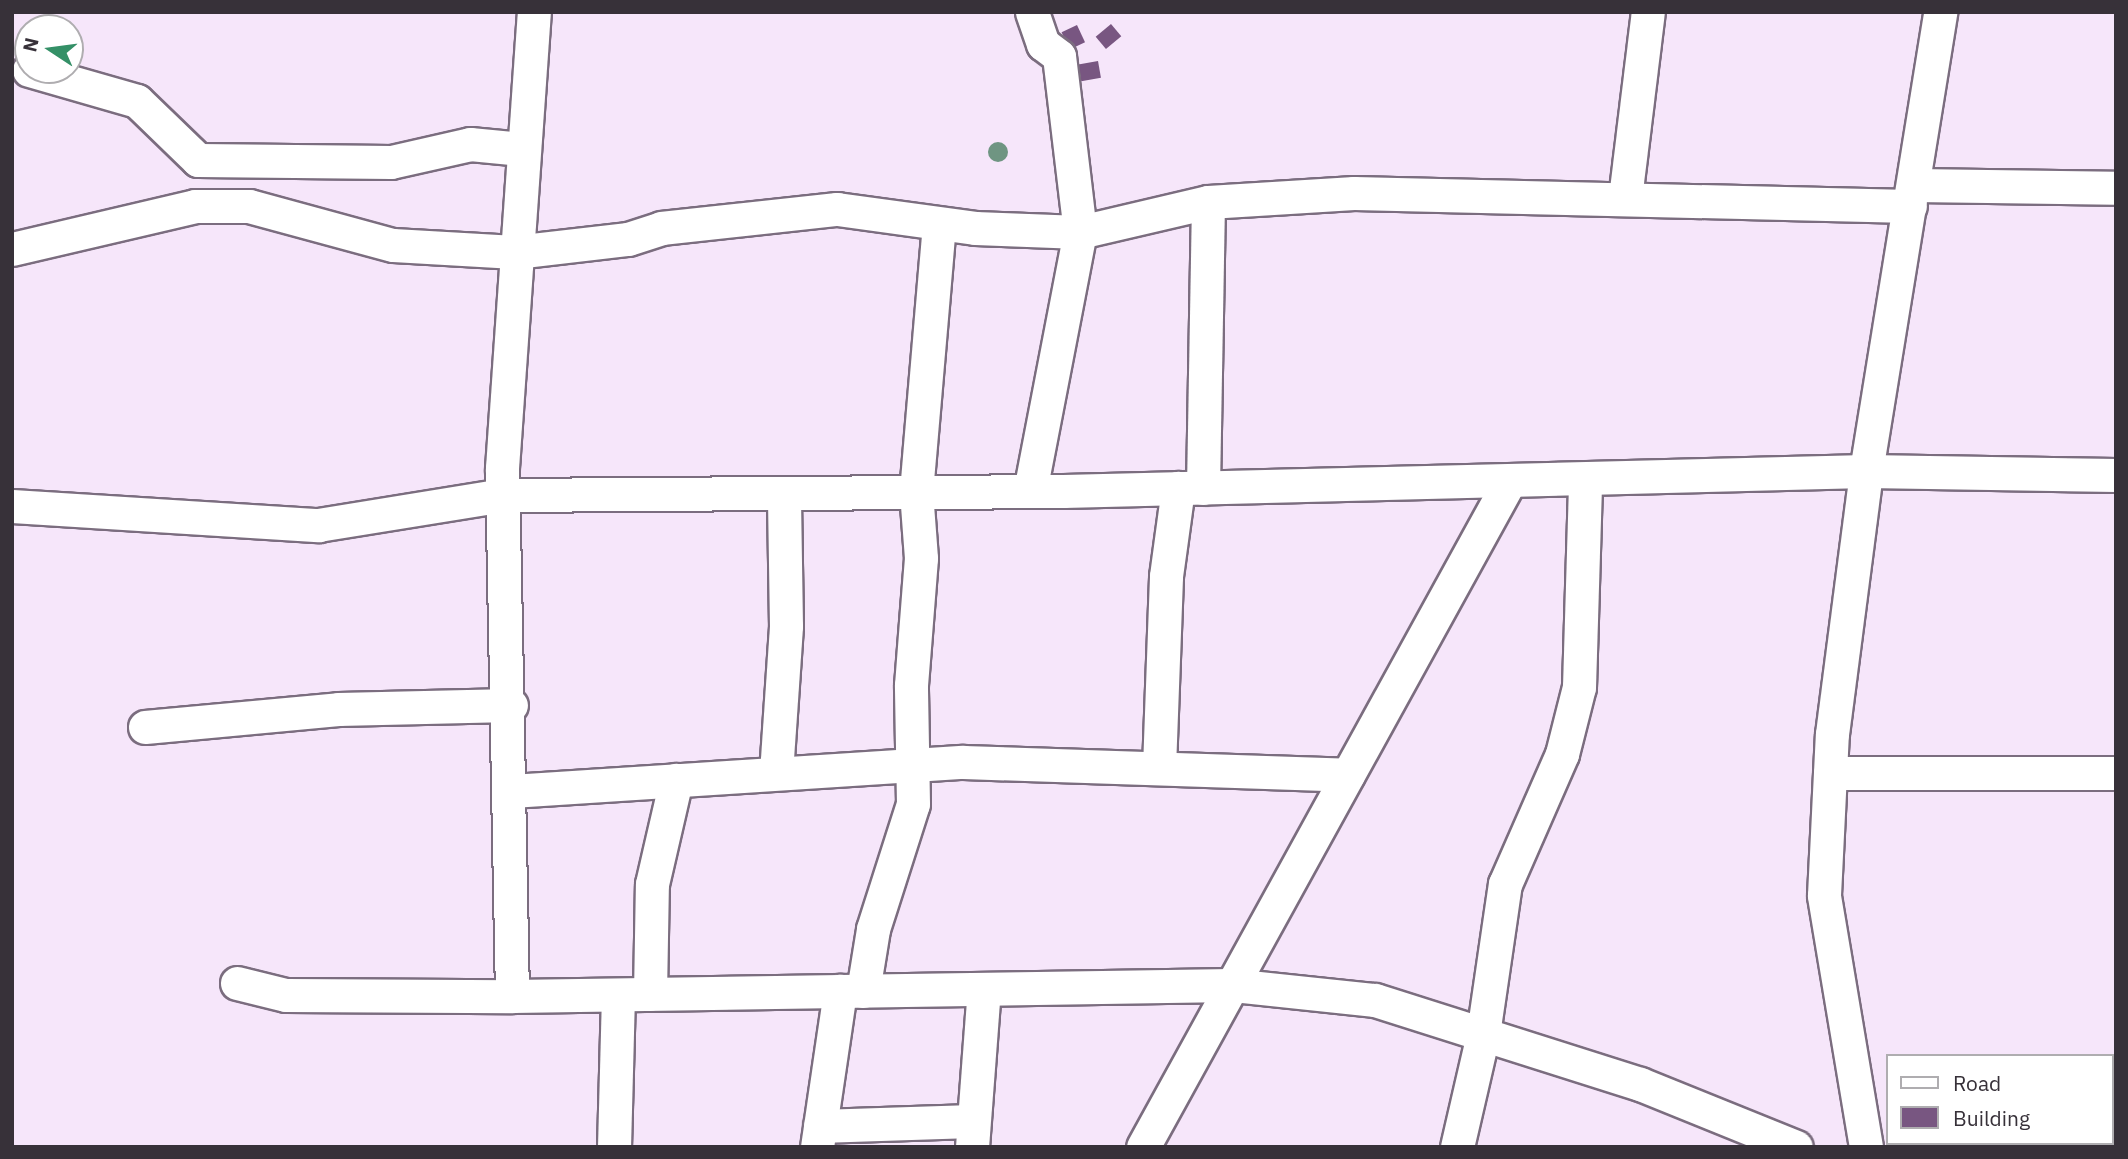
<!DOCTYPE html>
<html>
<head>
<meta charset="utf-8">
<style>
	body { margin:0 }
	#map { position:relative; width:2128px; height:1159px; overflow:hidden; background:#f6e6fa; font-family:"IBM Plex Sans",sans-serif }
	div>[style] { position:absolute }
	[style*='--x'] { left:calc(var(--x)*1px); top:calc(var(--y)*1px); width:calc(var(--w)*1px); rotate:calc(var(--a)*1deg) }
	.building>* { inset:0; background:#785681; transform-origin:0 0 }
	.roads { filter:drop-shadow(2px 0 #7b6d7f) drop-shadow(-2px 0 #7b6d7f) drop-shadow(0 2px #7b6d7f) drop-shadow(0 -2px #7b6d7f) }
	.street>* { height:33px; margin:-16.5px; padding:0 16.5px; transform-origin:16.5px; border-radius:16.5px; background:#fff }
	.trees>* { width:20px; height:20px; margin:-10px; border-radius:50%; background:#6f9582 }
	span { translate:-50% -50%; white-space:nowrap; text-align:center; line-height:1.15; -webkit-text-stroke:7px #fff; paint-order:stroke }
	.frame { position:absolute; inset:0; border:14px solid #373139; pointer-events:none }
	.legend { position:absolute; left:1886px; top:1054px; width:228px; height:91px; box-sizing:border-box; background:#fff; border:2px solid #afadb0; margin:0; padding:9px 12px; list-style:none; font-size:21px; color:#373139 }
	.legend li { display:flex; align-items:center; gap:14px; height:35px }
	.legend b { width:35px; border:2px solid #afadb0 }
	.north { position:absolute; left:14px; top:14px; width:70px; height:70px; box-sizing:border-box; background:#fff; border:2px solid #afadb0; border-radius:50%; rotate:283deg; font-size:19px; font-weight:700; line-height:28px; text-align:center; color:#373139 }
	.north::after { content:''; display:block; margin:auto; width:24px; height:32px; background:#349067; clip-path:polygon(50% 0,100% 100%,50% 72%,0 100%) }
</style>
</head>
<body>
<div id="map">
	<div class="building">
		<i style="left:1111px;top:24px;width:16px;height:20px;rotate:50deg"></i>
		<i style="left:1077px;top:25px;width:19px;height:17px;rotate:65deg"></i>
		<i style="left:1098px;top:61px;width:17px;height:20px;rotate:80deg"></i>
	</div>
	<div class="roads">
		<div class="street">
			<i style="--x:29;--y:70;--w:112;--a:16"></i>
			<i style="--x:137;--y:101;--w:85;--a:44"></i>
			<i style="--x:198;--y:160;--w:193;--a:0.6"></i>
			<i style="--x:391;--y:162;--w:81;--a:-12.8"></i>
			<i style="--x:470;--y:144;--w:52;--a:5.5"></i>
			<i style="--x:1913;--y:185;--w:203;--a:0.8"></i>
			<i style="--x:1625;--y:198;--w:187;--a:-83"></i>
			<i style="--x:12;--y:249;--w:188;--a:-13.2"></i>
			<i style="--x:195;--y:206;--w:54;--a:0"></i>
			<i style="--x:249;--y:206;--w:149;--a:15.2"></i>
			<i style="--x:393;--y:245;--w:122;--a:3.3"></i>
			<i style="--x:515;--y:252;--w:114;--a:-6.6"></i>
			<i style="--x:628;--y:239;--w:35;--a:-18"></i>
			<i style="--x:661;--y:228;--w:177;--a:-6.2"></i>
			<i style="--x:837;--y:209;--w:139;--a:7.8"></i>
			<i style="--x:975;--y:228;--w:105;--a:2.2"></i>
			<i style="--x:1080;--y:232;--w:131;--a:-13.2"></i>
			<i style="--x:1208;--y:202;--w:146;--a:-3.5"></i>
			<i style="--x:1354;--y:193;--w:556;--a:1.34"></i>
			<i style="--x:1203;--y:488;--w:286;--a:-89"></i>
			<i style="--x:1030;--y:491;--w:264;--a:-79.1"></i>
			<i style="--x:1080;--y:232;--w:177;--a:-96.8"></i>
			<i style="--x:1059;--y:56;--w:20;--a:-143"></i>
			<i style="--x:1043;--y:44;--w:34;--a:-109"></i>
			<i style="--x:12;--y:506;--w:307;--a:3.6"></i>
			<i style="--x:318;--y:525;--w:187;--a:-9.2"></i>
			<i style="--x:503;--y:495;--w:560;--a:-0.41"></i>
			<i style="--x:1063;--y:491;--w:803;--a:-1.43"></i>
			<i style="--x:1866;--y:471;--w:250;--a:0.9"></i>
			<i style="--x:145;--y:727;--w:194;--a:-5.3"></i>
			<i style="--x:338;--y:709;--w:173;--a:-1.3"></i>
			<i style="--x:1159;--y:768;--w:192;--a:-87.9"></i>
			<i style="--x:1166;--y:576;--w:89;--a:-82.2"></i>
			<i style="--x:776;--y:773;--w:147;--a:-86.1"></i>
			<i style="--x:786;--y:626;--w:133;--a:-90.9"></i>
			<i style="--x:1830;--y:773;--w:286;--a:0"></i>
			<i style="--x:511;--y:791;--w:453;--a:-3.7"></i>
			<i style="--x:963;--y:762;--w:385;--a:1.9"></i>
			<i style="--x:237;--y:983;--w:50;--a:13.8"></i>
			<i style="--x:286;--y:995;--w:226;--a:0.3"></i>
			<i style="--x:512;--y:996;--w:720;--a:-0.88"></i>
			<i style="--x:1232;--y:985;--w:144;--a:6"></i>
			<i style="--x:1375;--y:1000;--w:278;--a:17.6"></i>
			<i style="--x:1640;--y:1084;--w:168;--a:22"></i>
			<i style="--x:863;--y:991;--w:63;--a:-80.8"></i>
			<i style="--x:873;--y:929;--w:131;--a:-72.3"></i>
			<i style="--x:913;--y:804;--w:119;--a:-91"></i>
			<i style="--x:911;--y:685;--w:127;--a:-85.5"></i>
			<i style="--x:921;--y:558;--w:66;--a:-94.3"></i>
			<i style="--x:916;--y:492;--w:269;--a:-85.1"></i>
			<i style="--x:650;--y:994;--w:110;--a:-89"></i>
			<i style="--x:652;--y:884;--w:107;--a:-77"></i>
			<i style="--x:512;--y:996;--w:528;--a:-91.09"></i>
			<i style="--x:502;--y:468;--w:457;--a:-86"></i>
			<i style="--x:2112;--y:1120;--w:4;--a:-14"></i>
			<i style="--x:820;--y:1126;--w:151;--a:-1.9"></i>
			<i style="--x:614;--y:1147;--w:152;--a:-88.5"></i>
			<i style="--x:817;--y:1147;--w:158;--a:-81.6"></i>
			<i style="--x:972;--y:1147;--w:158;--a:-85.7"></i>
			<i style="--x:1143;--y:1147;--w:759;--a:-61.17"></i>
			<i style="--x:1457;--y:1147;--w:116;--a:-77"></i>
			<i style="--x:1483;--y:1034;--w:152;--a:-81.7"></i>
			<i style="--x:1505;--y:884;--w:142;--a:-66.3"></i>
			<i style="--x:1562;--y:754;--w:69;--a:-75.8"></i>
			<i style="--x:1579;--y:687;--w:208;--a:-88.3"></i>
			<i style="--x:1866;--y:1147;--w:255;--a:-99.5"></i>
			<i style="--x:1824;--y:895;--w:161;--a:-87.2"></i>
			<i style="--x:1832;--y:734;--w:265;--a:-82.6"></i>
			<i style="--x:1866;--y:471;--w:465;--a:-80.8"></i>
			<i style="--x:1991;--y:1147;--w:16;--a:-15"></i>
		</div>
	</div>
	<div class="trees">
		<i style="left:998px;top:152px"></i>
	</div>
	<div class="frame"></div>
	<ul class="legend">
	<li><b style="height:9px;background:#fff"></b>Road</li>
	<li><b style="height:19px;background:#785681"></b>Building</li>
	</ul>
	<div class="north">N</div>
</div>
</body>
</html>
